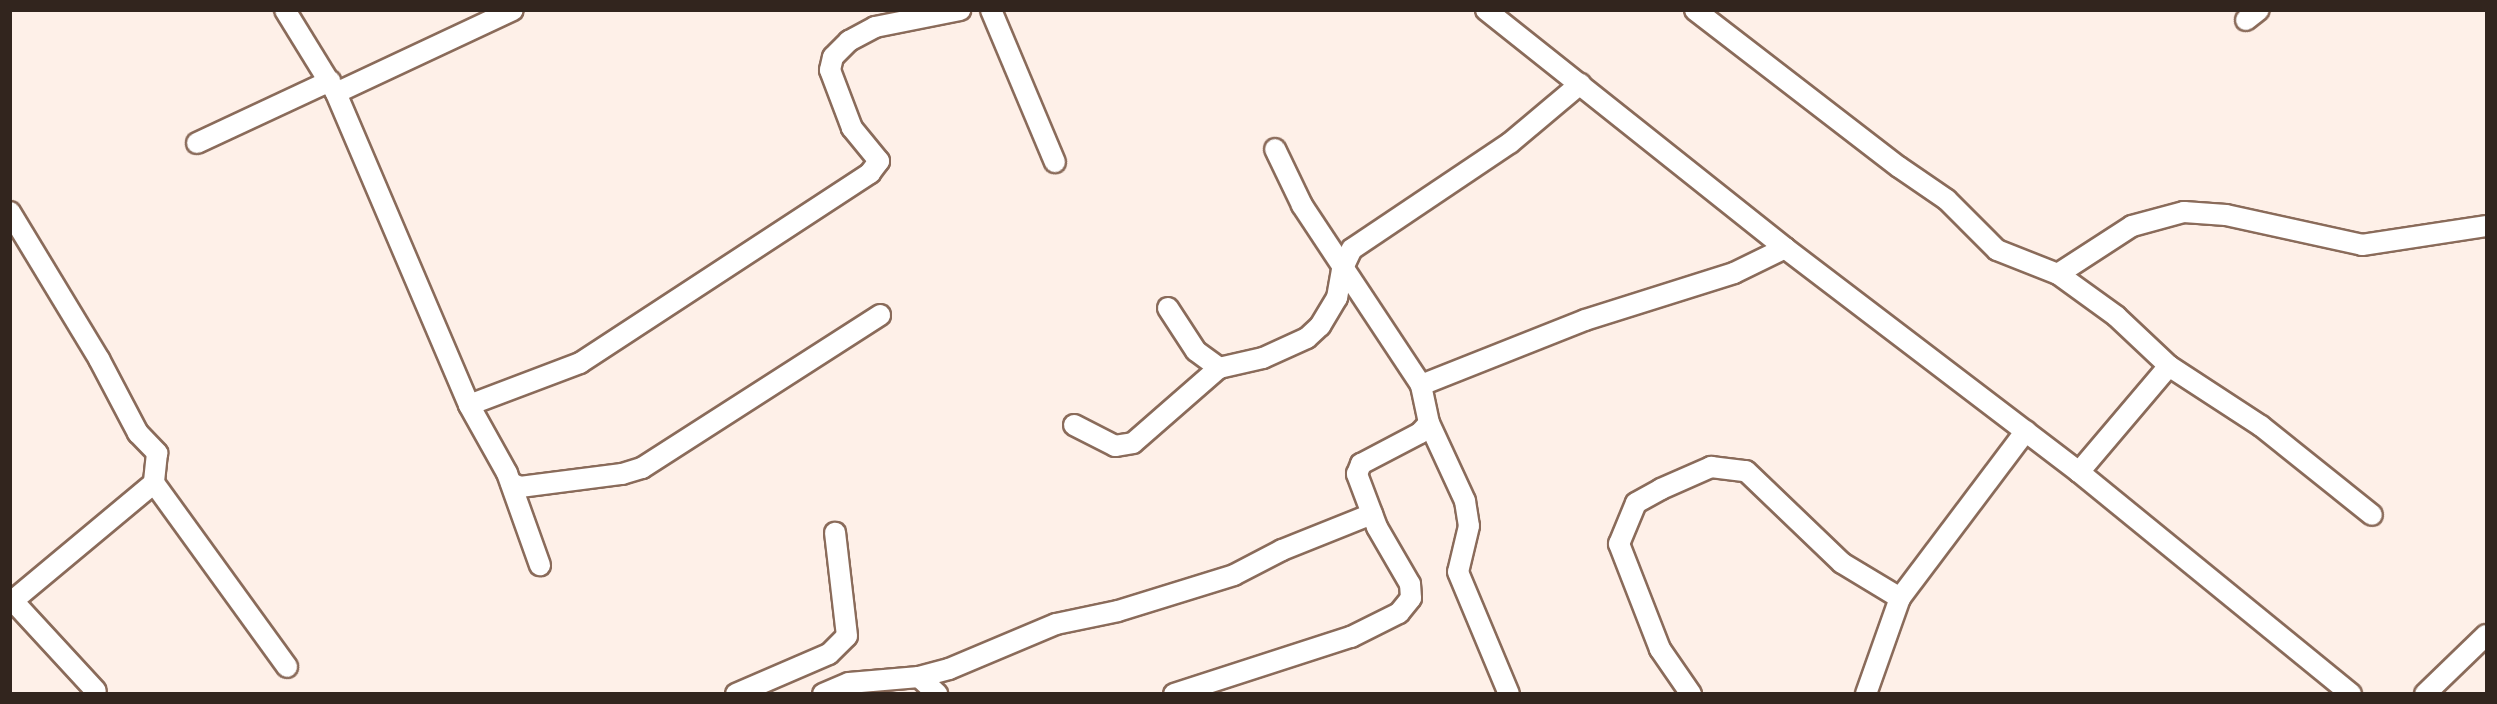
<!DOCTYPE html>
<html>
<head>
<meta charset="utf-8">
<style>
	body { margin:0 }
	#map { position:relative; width:2497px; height:704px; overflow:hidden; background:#fef0e8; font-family:"Source Sans 3",sans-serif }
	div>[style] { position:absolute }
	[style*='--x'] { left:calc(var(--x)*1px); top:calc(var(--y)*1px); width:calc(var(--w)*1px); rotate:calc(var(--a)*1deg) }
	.roads { filter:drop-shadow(2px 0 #8a6b5a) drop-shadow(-2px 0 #8a6b5a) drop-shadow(0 2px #8a6b5a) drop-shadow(0 -2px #8a6b5a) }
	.minor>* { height:20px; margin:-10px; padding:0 10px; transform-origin:10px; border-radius:10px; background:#fff }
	span { translate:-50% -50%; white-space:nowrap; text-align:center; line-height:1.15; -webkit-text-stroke:6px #fef0e8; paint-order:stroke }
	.frame { position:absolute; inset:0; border:12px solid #32251e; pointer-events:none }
</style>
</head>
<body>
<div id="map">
	<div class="roads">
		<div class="minor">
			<i style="--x:285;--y:10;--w:97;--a:58.4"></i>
			<i style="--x:336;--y:93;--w:339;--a:66.9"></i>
			<i style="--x:469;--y:405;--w:78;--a:60.8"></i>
			<i style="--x:507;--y:473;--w:98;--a:70.3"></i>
			<i style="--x:991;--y:10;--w:165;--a:67.2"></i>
			<i style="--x:1486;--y:10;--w:382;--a:38.5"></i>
			<i style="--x:1785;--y:248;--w:370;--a:37.3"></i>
			<i style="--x:2079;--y:472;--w:351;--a:39.2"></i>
			<i style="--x:1695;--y:10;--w:257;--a:37.6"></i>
			<i style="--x:1899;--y:167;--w:58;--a:34.5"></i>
			<i style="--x:1947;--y:200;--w:71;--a:45"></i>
			<i style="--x:1997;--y:250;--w:66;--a:21.5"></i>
			<i style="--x:2058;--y:274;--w:72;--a:35.9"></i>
			<i style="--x:2116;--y:316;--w:73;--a:43.3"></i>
			<i style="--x:2169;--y:366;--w:110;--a:33.1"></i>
			<i style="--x:2261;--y:426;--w:142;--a:38.7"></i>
			<i style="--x:2246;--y:20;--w:16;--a:-38"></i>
			<i style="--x:336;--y:93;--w:195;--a:-25.1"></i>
			<i style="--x:197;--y:143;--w:147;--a:-25"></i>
			<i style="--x:10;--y:212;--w:172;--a:58.8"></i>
			<i style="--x:99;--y:359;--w:84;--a:62.2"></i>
			<i style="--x:138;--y:433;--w:28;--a:46"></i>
			<i style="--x:157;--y:453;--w:30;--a:96"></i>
			<i style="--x:154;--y:483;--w:187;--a:140.2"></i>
			<i style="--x:2058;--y:274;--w:88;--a:-33"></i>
			<i style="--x:2132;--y:226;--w:54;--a:-15.1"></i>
			<i style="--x:2184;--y:212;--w:42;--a:4.1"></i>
			<i style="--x:2226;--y:215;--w:139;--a:12.4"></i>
			<i style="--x:2362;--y:245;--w:125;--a:-8.7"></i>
			<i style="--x:1168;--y:308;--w:51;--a:56.9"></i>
			<i style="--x:1196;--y:351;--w:29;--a:36"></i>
			<i style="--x:1219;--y:368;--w:45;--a:-12.8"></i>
			<i style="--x:1263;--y:358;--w:48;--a:-24.4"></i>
			<i style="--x:1307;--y:338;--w:18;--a:-43"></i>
			<i style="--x:1320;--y:326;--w:33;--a:-59"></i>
			<i style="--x:1337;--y:298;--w:28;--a:-80"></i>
			<i style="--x:1342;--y:270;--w:23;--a:-65"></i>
			<i style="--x:1352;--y:249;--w:190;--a:-33.9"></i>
			<i style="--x:1510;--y:143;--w:92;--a:-40.1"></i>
			<i style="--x:1421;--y:385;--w:176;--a:-21.6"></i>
			<i style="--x:1585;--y:320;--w:156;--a:-17.5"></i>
			<i style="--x:1734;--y:273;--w:57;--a:-26.1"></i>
			<i style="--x:469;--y:405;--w:119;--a:-20.7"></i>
			<i style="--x:580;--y:363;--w:347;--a:-33.2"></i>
			<i style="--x:870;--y:173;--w:15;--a:-53"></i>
			<i style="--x:879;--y:161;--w:43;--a:-129.3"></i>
			<i style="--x:852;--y:128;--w:62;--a:-110.8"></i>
			<i style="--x:830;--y:70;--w:13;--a:-77"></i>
			<i style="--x:833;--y:57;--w:23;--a:-45"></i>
			<i style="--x:849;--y:41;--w:30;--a:-28"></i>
			<i style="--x:875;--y:27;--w:87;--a:-11.3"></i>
			<i style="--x:1429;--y:423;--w:86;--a:65.2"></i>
			<i style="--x:1465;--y:501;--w:25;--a:81"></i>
			<i style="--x:1469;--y:526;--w:47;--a:103.4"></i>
			<i style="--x:1458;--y:572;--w:132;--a:67.3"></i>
			<i style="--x:1074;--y:425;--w:46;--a:27.1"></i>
			<i style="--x:1115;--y:446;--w:18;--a:-9"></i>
			<i style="--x:1133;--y:443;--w:114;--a:-41.1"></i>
			<i style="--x:2079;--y:472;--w:139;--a:-49.7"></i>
			<i style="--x:154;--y:483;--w:227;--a:54.1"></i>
			<i style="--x:511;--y:483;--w:10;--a:24"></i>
			<i style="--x:520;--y:487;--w:103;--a:-7.3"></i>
			<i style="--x:622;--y:474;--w:21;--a:-17"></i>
			<i style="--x:642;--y:468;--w:283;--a:-32.7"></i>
			<i style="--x:13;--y:601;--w:122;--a:47.3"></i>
			<i style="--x:919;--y:677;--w:25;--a:43"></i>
			<i style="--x:736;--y:694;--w:101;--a:-23.3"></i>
			<i style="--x:829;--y:654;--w:25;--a:-45"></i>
			<i style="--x:847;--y:636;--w:104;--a:-96.6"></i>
			<i style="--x:823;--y:694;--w:28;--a:-23"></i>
			<i style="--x:849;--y:683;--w:70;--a:-4.9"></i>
			<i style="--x:919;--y:677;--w:31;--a:-15"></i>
			<i style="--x:949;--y:669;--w:116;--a:-22.8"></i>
			<i style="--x:1056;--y:624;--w:63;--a:-11.8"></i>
			<i style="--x:1118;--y:611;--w:121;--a:-17.2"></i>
			<i style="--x:1234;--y:575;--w:54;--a:-27.5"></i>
			<i style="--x:1282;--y:550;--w:97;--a:-21.8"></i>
			<i style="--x:1174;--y:694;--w:186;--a:-17.9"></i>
			<i style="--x:1351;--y:637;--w:54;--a:-26.6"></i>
			<i style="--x:1399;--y:613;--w:19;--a:-51"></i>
			<i style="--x:1411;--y:598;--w:14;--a:-94"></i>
			<i style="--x:1410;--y:584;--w:66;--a:-120.1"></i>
			<i style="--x:1377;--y:527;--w:57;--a:-110.7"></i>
			<i style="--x:1357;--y:474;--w:11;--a:-68"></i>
			<i style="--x:1361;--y:464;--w:67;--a:-27.7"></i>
			<i style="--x:1420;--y:433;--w:13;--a:-48"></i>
			<i style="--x:1429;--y:423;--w:39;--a:-102"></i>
			<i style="--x:1421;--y:385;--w:216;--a:-123.5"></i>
			<i style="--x:1302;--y:205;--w:62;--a:-115.7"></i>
			<i style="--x:1691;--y:694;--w:55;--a:-124.6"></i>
			<i style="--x:1660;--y:649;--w:113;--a:-111.3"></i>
			<i style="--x:1619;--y:544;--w:44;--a:-67.5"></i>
			<i style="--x:1636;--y:503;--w:29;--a:-29"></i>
			<i style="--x:1661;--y:489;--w:55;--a:-23.7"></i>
			<i style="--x:1711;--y:467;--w:35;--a:7"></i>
			<i style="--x:1746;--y:471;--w:133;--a:43.8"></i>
			<i style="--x:1842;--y:563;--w:68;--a:31.1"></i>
			<i style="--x:1866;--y:694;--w:102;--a:-70.5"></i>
			<i style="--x:1900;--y:598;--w:209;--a:-53"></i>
			<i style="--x:2425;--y:694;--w:85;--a:-44"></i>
		</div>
	</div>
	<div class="frame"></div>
</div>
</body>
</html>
